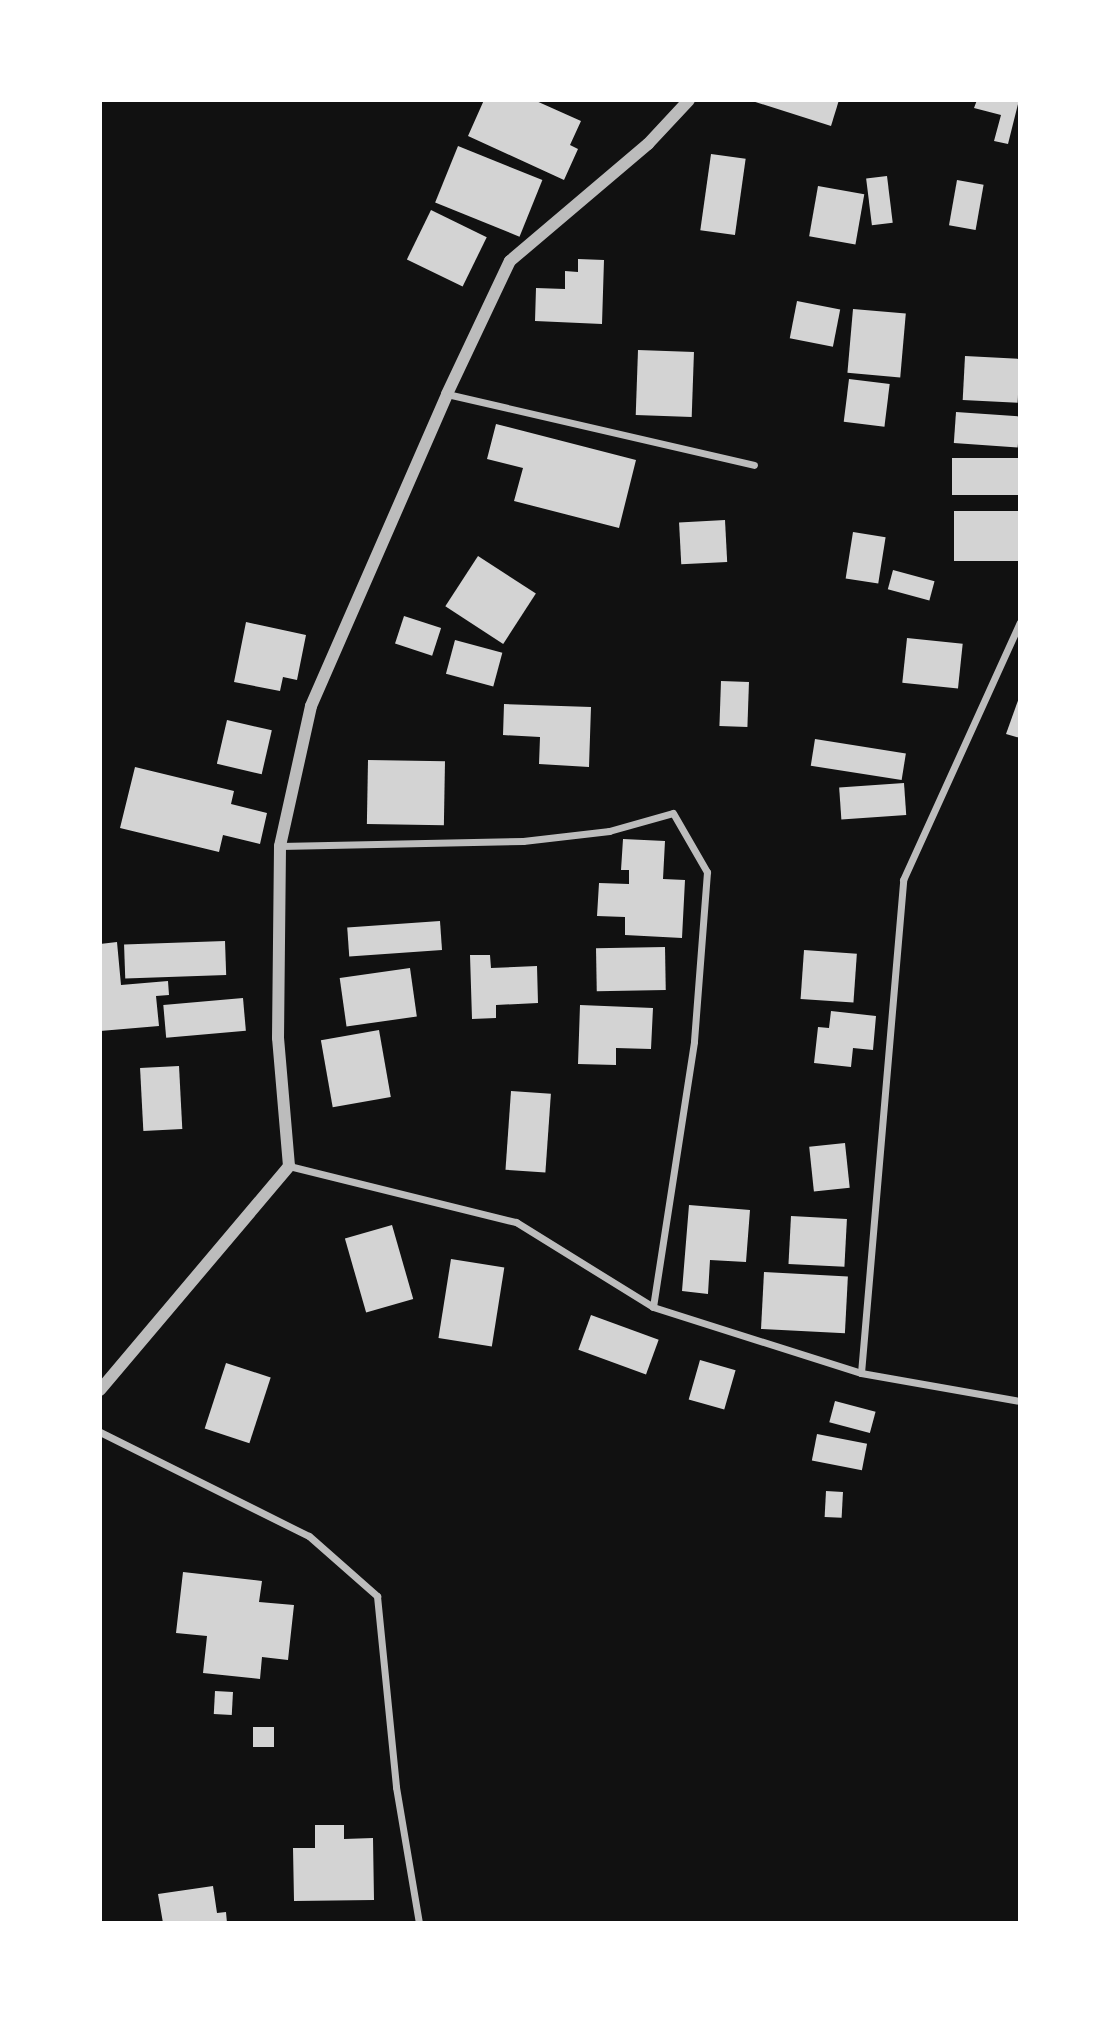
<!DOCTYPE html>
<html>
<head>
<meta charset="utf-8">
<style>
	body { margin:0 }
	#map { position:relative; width:1120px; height:2023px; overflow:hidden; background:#111; font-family:"Roboto Condensed",sans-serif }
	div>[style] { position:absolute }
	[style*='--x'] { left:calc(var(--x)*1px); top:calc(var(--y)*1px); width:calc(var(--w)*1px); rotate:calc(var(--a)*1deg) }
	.building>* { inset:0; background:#d3d3d3; transform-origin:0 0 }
	.minor>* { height:7px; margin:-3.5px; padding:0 3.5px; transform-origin:3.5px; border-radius:3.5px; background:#bcbcbc }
	.tertiary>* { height:12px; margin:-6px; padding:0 6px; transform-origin:6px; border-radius:6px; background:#bcbcbc }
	span { translate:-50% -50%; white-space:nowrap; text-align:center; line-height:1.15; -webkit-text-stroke:7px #fff; paint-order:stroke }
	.frame { position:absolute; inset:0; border:102px solid #fff; pointer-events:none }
</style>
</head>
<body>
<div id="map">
	<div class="building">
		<i style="clip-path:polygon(484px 100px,534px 100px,581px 121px,570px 145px,578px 149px,564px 180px,468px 136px)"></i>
		<i style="clip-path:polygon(749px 100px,839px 100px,831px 126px)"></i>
		<i style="clip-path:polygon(977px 100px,1019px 100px,1008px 144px,994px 141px,1001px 115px,974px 108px)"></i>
		<i style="left:458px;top:146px;width:91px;height:61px;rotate:22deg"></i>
		<i style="left:711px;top:154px;width:35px;height:77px;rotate:8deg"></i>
		<i style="left:887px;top:176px;width:47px;height:21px;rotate:83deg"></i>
		<i style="left:957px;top:180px;width:27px;height:46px;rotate:10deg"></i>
		<i style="left:818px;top:186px;width:47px;height:51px;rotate:10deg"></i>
		<i style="left:431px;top:210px;width:62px;height:55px;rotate:26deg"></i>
		<i style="clip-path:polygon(578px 259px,604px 260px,602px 324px,535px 321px,536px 288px,565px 289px,565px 271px,578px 272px)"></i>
		<i style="left:797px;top:301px;width:44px;height:38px;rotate:11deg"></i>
		<i style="left:853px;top:309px;width:53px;height:64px;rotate:5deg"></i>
		<i style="left:638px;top:350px;width:56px;height:65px;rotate:2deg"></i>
		<i style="left:965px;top:356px;width:55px;height:44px;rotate:3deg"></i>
		<i style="left:849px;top:379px;width:41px;height:43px;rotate:7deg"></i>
		<i style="left:956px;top:412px;width:64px;height:31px;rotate:4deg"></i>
		<i style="clip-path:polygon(496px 424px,636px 460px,619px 528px,514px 501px,523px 468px,487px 459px)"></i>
		<i style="left:1020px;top:458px;width:37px;height:68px;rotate:90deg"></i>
		<i style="left:1020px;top:511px;width:50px;height:66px;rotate:90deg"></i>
		<i style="left:725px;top:520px;width:42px;height:46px;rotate:87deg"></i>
		<i style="left:853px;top:532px;width:33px;height:47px;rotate:9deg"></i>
		<i style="left:478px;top:556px;width:69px;height:60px;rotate:33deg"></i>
		<i style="left:893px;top:570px;width:43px;height:20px;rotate:15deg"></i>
		<i style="left:404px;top:616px;width:39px;height:29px;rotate:18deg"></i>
		<i style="clip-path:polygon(246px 622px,306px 635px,297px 680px,283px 677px,280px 691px,234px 682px)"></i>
		<i style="left:907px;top:638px;width:56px;height:45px;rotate:6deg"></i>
		<i style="left:455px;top:640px;width:49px;height:35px;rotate:15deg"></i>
		<i style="left:721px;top:681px;width:28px;height:45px;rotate:2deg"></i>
		<i style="clip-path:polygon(1020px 695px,1020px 738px,1006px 734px)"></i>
		<i style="clip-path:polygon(504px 704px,591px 707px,589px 767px,539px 764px,540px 737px,503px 735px)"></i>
		<i style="left:227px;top:720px;width:46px;height:45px;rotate:13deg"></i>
		<i style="left:815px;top:739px;width:92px;height:27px;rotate:9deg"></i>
		<i style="left:368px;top:760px;width:77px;height:64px;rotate:1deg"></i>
		<i style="clip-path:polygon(135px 767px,234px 791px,231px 804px,267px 813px,260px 844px,223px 835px,219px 852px,120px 828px)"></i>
		<i style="left:904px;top:783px;width:32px;height:65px;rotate:86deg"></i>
		<i style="clip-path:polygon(623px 839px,665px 841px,663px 879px,685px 880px,682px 938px,625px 935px,625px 917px,597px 916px,599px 883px,629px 884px,629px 870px,621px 870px)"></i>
		<i style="left:440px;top:921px;width:29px;height:93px;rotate:86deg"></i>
		<i style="left:225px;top:941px;width:34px;height:101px;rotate:88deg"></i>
		<i style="clip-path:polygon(117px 942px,121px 985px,168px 981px,169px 995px,156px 996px,159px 1026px,100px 1031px,100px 944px)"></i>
		<i style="left:665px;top:947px;width:43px;height:69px;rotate:89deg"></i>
		<i style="left:804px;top:950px;width:53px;height:49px;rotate:4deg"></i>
		<i style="clip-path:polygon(470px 955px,490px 955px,491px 968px,537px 966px,538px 1003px,496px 1005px,496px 1018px,472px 1019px)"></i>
		<i style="left:410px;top:968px;width:49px;height:71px;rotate:82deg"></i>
		<i style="left:243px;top:998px;width:33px;height:80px;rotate:85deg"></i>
		<i style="clip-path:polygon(580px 1005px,653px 1008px,651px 1049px,616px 1048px,616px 1065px,578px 1064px)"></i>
		<i style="clip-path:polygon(831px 1011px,876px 1016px,873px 1050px,853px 1048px,851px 1067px,814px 1063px,818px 1027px,829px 1028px)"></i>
		<i style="left:379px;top:1030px;width:68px;height:59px;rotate:80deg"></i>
		<i style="left:179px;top:1066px;width:63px;height:39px;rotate:87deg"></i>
		<i style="left:511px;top:1091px;width:40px;height:79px;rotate:4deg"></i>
		<i style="left:845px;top:1143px;width:45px;height:36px;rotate:84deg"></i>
		<i style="clip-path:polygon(689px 1205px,750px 1210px,746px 1262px,710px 1260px,708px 1294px,682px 1291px)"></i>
		<i style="left:791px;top:1216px;width:56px;height:48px;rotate:3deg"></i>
		<i style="left:392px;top:1225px;width:77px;height:49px;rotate:74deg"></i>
		<i style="left:451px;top:1259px;width:54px;height:80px;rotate:9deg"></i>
		<i style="left:764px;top:1272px;width:84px;height:57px;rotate:3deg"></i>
		<i style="left:591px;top:1315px;width:72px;height:37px;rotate:20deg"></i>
		<i style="left:700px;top:1360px;width:37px;height:41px;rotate:16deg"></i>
		<i style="left:226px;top:1363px;width:47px;height:69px;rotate:18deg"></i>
		<i style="left:835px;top:1401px;width:42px;height:22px;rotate:15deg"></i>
		<i style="left:817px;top:1434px;width:51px;height:27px;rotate:11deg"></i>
		<i style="left:826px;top:1491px;width:17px;height:26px;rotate:3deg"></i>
		<i style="clip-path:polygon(183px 1572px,262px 1581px,259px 1602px,294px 1605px,288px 1660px,262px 1657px,260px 1679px,203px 1673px,207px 1636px,176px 1633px)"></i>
		<i style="left:215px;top:1691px;width:18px;height:23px;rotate:3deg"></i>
		<i style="left:253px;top:1727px;width:21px;height:20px"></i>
		<i style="clip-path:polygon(315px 1825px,344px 1825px,344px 1839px,373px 1838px,374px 1900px,294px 1901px,293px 1848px,315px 1848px)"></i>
		<i style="clip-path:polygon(213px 1886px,217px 1913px,226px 1912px,227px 1923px,163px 1923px,158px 1894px)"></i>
	</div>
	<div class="minor">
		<i style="--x:447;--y:394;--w:315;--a:13"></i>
		<i style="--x:280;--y:846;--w:243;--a:-1.2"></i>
		<i style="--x:523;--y:841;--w:87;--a:-6.6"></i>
		<i style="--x:609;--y:831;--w:66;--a:-15.7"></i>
		<i style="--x:673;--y:813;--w:68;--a:60"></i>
		<i style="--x:707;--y:872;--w:170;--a:94.4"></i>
		<i style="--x:694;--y:1042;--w:268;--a:98.8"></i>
		<i style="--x:289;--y:1166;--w:234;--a:13.9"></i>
		<i style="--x:516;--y:1222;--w:161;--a:31.8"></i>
		<i style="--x:653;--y:1307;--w:218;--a:17.6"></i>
		<i style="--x:861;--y:1373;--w:161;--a:10"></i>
		<i style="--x:861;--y:1373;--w:495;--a:-85.1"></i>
		<i style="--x:903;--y:880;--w:283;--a:-65.6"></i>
		<i style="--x:100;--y:1432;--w:233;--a:26.5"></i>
		<i style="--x:309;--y:1536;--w:91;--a:41.4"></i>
		<i style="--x:377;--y:1596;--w:192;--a:84.3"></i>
		<i style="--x:396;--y:1787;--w:138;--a:80.4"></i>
	</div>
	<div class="tertiary">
		<i style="--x:100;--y:1390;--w:293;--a:-49.8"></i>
		<i style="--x:289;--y:1166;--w:128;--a:-94.9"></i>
		<i style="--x:278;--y:1038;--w:192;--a:-89.4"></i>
		<i style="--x:280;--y:846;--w:143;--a:-77.5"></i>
		<i style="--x:311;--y:706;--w:340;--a:-66.4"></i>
		<i style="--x:447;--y:394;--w:147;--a:-64.7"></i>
		<i style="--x:510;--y:261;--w:181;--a:-40.3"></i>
		<i style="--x:648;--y:144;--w:60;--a:-47"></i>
	</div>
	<div class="frame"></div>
</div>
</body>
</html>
